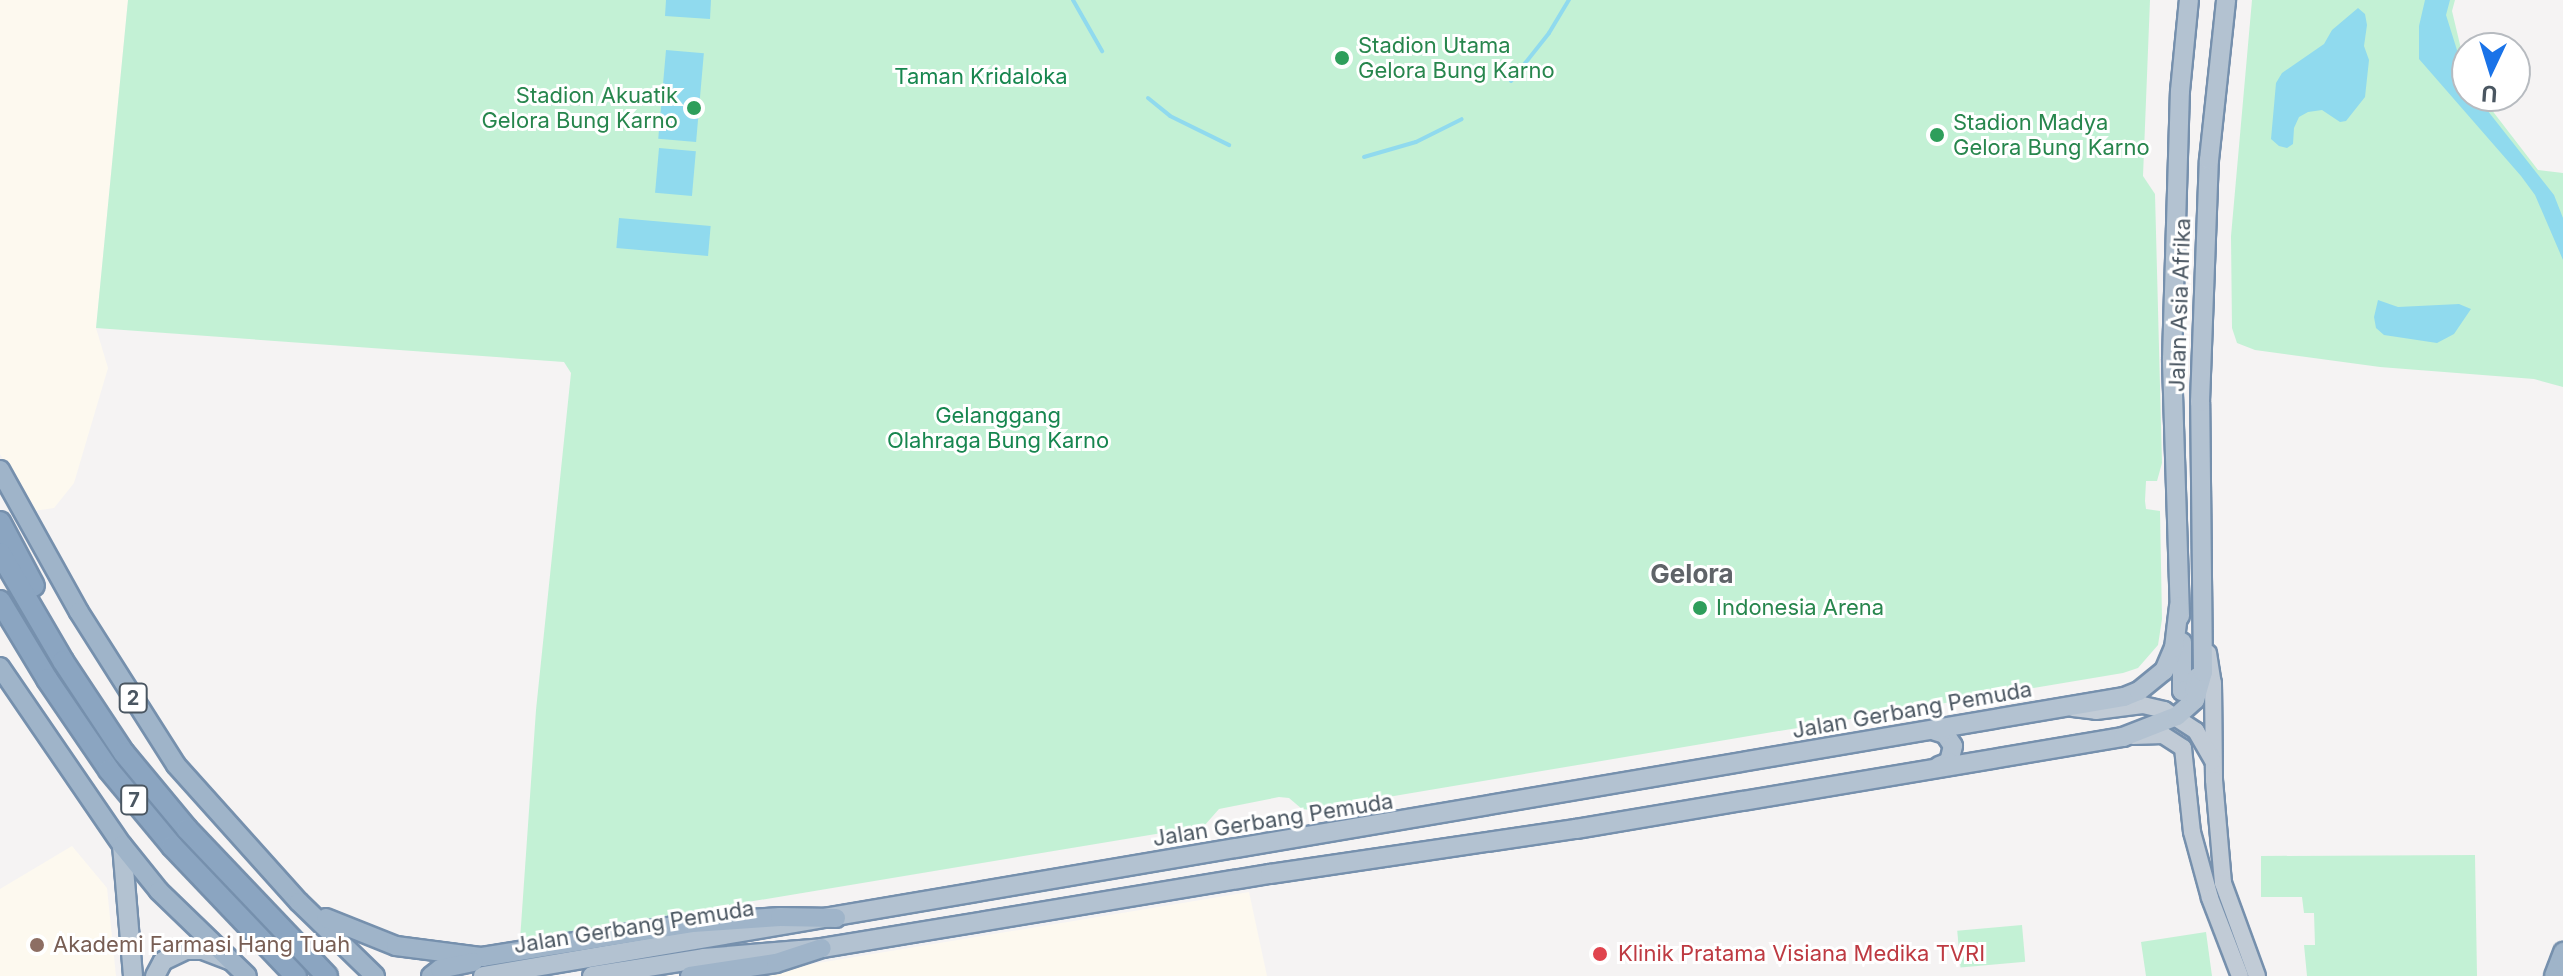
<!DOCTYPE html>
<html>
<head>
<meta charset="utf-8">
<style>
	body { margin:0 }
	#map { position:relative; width:2563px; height:976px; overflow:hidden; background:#f5f3f3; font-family:Inter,sans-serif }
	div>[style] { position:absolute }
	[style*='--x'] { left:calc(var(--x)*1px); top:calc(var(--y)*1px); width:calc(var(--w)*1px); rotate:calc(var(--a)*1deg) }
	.commercial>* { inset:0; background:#fdf9ef }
	.green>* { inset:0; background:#c3f1d5; transform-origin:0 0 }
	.water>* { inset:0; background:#90daee; transform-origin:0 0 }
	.stream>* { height:4px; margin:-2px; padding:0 2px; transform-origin:2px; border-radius:2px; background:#90daee }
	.roads { filter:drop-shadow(2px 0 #7690ad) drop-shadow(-2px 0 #7690ad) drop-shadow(0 2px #7690ad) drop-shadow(0 -2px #7690ad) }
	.secondary>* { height:16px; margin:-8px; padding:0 8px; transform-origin:8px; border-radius:8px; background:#c1cbd6 }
	.primary>* { height:18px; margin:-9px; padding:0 9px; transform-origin:9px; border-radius:9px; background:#b3c2d1 }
	.trunk>* { height:18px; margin:-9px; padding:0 9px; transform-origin:9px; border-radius:9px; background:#9fb4c9 }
	.motorway>* { height:20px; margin:-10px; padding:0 10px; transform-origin:10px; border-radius:10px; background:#8ba5c1 }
	.dots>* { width:22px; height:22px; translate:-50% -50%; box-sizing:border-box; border:4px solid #fff; border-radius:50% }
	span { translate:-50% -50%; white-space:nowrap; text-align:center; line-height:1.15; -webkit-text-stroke:6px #fff; paint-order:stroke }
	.shield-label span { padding:2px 6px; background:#fff; border:2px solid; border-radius:6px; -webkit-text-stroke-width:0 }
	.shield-label { font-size:20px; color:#4a5661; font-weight:700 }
	.leisure-label { font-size:22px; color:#27864d }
	.left { translate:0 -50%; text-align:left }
	.right { translate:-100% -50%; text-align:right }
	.park-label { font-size:22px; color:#17864f }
	.street-label { font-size:22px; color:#4a5661 }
	.education-label { font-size:22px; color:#785e54 }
	.health-label { font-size:22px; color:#be3a42 }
	.quarter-label { font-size:26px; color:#5f6368; font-weight:700 }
	.north { position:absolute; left:2451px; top:32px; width:80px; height:80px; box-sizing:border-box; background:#fff; border:2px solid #b7bbc0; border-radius:50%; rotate:184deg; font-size:22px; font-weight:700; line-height:32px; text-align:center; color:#4a5661 }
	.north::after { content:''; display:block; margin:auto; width:28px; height:36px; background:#1a73e8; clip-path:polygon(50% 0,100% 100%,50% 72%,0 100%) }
</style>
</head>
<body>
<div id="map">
	<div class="commercial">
		<i style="clip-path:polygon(0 0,128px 0,96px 328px,108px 368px,74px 483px,54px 508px,34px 511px,0 454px)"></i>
		<i style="clip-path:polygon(72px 846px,107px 888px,116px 976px,0 976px,0 889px)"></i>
		<i style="clip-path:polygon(1249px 892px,1267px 976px,739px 976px)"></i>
	</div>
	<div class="green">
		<i style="clip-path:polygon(128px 0,2150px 0,2143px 176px,2155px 194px,2162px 463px,2157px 481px,2146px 481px,2145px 501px,2146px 509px,2160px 511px,2162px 619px,2158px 645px,2138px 668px,2123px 673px,1311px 810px,1302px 809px,1289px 798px,1279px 797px,1219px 809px,1204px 826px,520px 940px,536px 710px,571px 373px,564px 362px,96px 328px)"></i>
		<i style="clip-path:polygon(2252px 0,2455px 0,2452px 11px,2467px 74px,2467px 96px,2481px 96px,2538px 170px,2563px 173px,2563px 387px,2534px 379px,2380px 367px,2255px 350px,2237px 343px,2232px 328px,2231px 236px)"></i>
		<i style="clip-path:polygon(2475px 855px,2477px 976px,2307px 976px,2304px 945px,2315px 945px,2314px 913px,2304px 913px,2302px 897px,2261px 897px,2261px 856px)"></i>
		<i style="left:2022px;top:925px;width:37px;height:65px;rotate:85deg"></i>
		<i style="clip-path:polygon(2206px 932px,2212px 976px,2146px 976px,2141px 942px)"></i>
	</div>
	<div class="water">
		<i style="clip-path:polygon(666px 0,711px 0,710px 19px,665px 16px)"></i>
		<i style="clip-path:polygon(2425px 0,2450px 0,2446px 15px,2467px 82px,2467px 96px,2476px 96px,2554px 195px,2563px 218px,2563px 260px,2535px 195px,2521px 176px,2419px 59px,2419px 26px)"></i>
		<i style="clip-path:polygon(2358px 8px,2365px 14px,2367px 25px,2364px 46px,2369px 60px,2365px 97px,2346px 121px,2340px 122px,2322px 110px,2308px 112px,2299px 117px,2294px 128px,2293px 144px,2287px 148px,2279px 146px,2271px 139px,2276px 83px,2282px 73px,2324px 44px,2332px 30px)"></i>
		<i style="left:666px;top:50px;width:38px;height:89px;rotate:5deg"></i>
		<i style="left:659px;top:148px;width:37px;height:45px;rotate:5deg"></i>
		<i style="left:619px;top:218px;width:92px;height:30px;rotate:5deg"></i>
		<i style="clip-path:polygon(2378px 300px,2398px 307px,2459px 304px,2471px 309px,2454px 334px,2437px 343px,2384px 335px,2376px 328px,2374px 317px)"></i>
	</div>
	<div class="stream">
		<i style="--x:1073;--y:0;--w:59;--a:60.4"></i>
		<i style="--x:1511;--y:81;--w:61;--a:-51.6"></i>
		<i style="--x:1549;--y:33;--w:39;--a:-59"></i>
		<i style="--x:1148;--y:98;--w:28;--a:39"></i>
		<i style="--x:1170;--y:116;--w:66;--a:26.2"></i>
		<i style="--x:1364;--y:157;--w:54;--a:-16.1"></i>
		<i style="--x:1416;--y:142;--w:51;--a:-26.6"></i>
	</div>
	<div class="roads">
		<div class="secondary">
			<i style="--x:2208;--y:653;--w:30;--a:81"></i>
			<i style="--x:2213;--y:683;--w:97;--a:89.4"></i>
			<i style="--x:2214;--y:780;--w:103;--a:85"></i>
			<i style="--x:2223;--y:883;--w:99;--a:69.9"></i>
			<i style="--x:2073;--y:708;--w:23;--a:7"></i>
			<i style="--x:2096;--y:711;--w:47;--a:-7.3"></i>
			<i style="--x:2143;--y:705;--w:22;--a:13"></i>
			<i style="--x:2164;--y:710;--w:38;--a:33"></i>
			<i style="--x:2196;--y:731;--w:34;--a:60"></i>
			<i style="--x:2133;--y:736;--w:30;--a:-2"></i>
			<i style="--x:2163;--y:735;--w:24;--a:33"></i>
			<i style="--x:2183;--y:748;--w:84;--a:83.9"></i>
			<i style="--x:2192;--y:832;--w:68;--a:74.7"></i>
			<i style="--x:2210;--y:898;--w:84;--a:69"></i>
		</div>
		<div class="primary">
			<i style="--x:2180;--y:616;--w:257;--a:-91.8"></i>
			<i style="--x:2172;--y:359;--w:268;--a:-88.3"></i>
			<i style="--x:2180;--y:91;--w:91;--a:-84.4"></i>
			<i style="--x:2182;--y:642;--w:49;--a:90"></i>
			<i style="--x:2182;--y:691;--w:12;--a:-5"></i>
			<i style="--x:2194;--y:690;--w:13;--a:-77"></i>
			<i style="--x:1935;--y:731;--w:10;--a:17"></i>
			<i style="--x:1945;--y:734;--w:14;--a:56"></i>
			<i style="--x:1953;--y:746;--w:16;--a:104"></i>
			<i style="--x:1949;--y:762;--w:11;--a:158"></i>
			<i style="--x:122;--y:845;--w:131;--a:85.2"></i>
			<i style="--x:155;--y:976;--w:17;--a:-62"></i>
			<i style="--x:163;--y:961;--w:25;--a:-26"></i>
			<i style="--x:186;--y:950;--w:17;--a:0"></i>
			<i style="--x:203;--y:950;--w:28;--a:21"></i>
			<i style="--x:483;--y:976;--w:1665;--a:-9.65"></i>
			<i style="--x:2124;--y:697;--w:16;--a:-22"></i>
			<i style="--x:2139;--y:691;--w:32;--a:-39"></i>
			<i style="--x:2164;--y:671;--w:25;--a:-67"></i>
			<i style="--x:2174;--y:648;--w:42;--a:-83.2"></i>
			<i style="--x:592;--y:976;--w:113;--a:-9.1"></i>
			<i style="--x:704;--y:958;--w:118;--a:-4.8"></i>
			<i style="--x:822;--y:948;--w:454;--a:-9.4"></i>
			<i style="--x:1270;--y:874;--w:309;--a:-8.4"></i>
			<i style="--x:1576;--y:829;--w:555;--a:-9.55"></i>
			<i style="--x:2123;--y:737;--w:58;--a:-21.3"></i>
			<i style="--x:2177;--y:716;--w:24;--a:-42"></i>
			<i style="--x:2195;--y:700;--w:29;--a:-74"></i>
			<i style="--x:2203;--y:672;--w:270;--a:-90.6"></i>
			<i style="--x:2200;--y:402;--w:242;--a:-87.9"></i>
			<i style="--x:2209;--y:160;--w:161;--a:-83.9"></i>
		</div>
		<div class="trunk">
			<i style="--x:0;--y:470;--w:162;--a:60.9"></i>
			<i style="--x:79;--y:612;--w:181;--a:57.6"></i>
			<i style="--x:176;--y:765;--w:184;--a:48.1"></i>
			<i style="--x:299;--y:902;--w:106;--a:44.2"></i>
			<i style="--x:0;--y:667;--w:216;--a:55.6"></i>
			<i style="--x:122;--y:845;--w:59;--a:51.2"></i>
			<i style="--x:159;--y:891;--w:122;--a:44"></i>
			<i style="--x:326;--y:918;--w:75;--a:21.8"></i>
			<i style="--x:396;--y:946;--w:87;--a:7.3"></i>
			<i style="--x:482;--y:957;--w:214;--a:-9.2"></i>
			<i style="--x:693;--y:923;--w:87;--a:-3.9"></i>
			<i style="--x:780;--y:917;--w:56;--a:1"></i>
			<i style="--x:431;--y:976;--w:11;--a:-38"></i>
			<i style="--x:440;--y:969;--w:34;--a:-12"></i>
			<i style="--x:690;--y:976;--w:87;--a:-8.6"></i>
			<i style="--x:776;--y:963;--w:48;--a:-18.1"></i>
			<i style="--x:2554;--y:976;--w:26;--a:-69"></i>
		</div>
		<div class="motorway">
			<i style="--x:0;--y:522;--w:72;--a:62"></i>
			<i style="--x:0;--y:553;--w:125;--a:59.7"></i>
			<i style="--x:63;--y:661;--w:110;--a:56.5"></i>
			<i style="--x:124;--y:753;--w:99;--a:50.3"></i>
			<i style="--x:187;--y:829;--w:203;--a:46.4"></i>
			<i style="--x:0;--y:601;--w:91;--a:58.9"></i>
			<i style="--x:47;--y:679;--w:110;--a:55.7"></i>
			<i style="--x:109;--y:770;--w:99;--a:50.3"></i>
			<i style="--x:172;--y:846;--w:180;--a:46.4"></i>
		</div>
	</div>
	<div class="dots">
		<i style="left:1342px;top:58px;background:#2e9e5b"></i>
		<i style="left:694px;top:108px;background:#2e9e5b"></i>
		<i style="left:1937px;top:135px;background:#2e9e5b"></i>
		<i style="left:1700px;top:608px;background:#2e9e5b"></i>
		<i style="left:37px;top:945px;background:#8d6e63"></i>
		<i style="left:1600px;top:954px;background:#e0444e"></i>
	</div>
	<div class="shield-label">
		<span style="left:133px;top:698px">2</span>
		<span style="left:134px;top:800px">7</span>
	</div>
	<div class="leisure-label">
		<span class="left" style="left:1358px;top:58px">Stadion Utama<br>Gelora Bung Karno</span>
		<span class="right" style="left:678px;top:108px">Stadion Akuatik<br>Gelora Bung Karno</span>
		<span class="left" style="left:1953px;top:135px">Stadion Madya<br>Gelora Bung Karno</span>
		<span class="left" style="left:1716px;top:608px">Indonesia Arena</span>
	</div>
	<div class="park-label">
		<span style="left:981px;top:77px">Taman Kridaloka</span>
		<span style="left:998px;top:428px">Gelanggang<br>Olahraga Bung Karno</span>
	</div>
	<div class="street-label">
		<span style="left:2180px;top:305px;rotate:-88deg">Jalan Asia Afrika</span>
		<span style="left:1912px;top:710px;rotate:-10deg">Jalan Gerbang Pemuda</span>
		<span style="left:1273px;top:820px;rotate:-9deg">Jalan Gerbang Pemuda</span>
		<span style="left:634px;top:927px;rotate:-9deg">Jalan Gerbang Pemuda</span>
	</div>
	<div class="education-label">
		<span class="left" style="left:53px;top:945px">Akademi Farmasi Hang Tuah</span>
	</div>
	<div class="health-label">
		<span class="left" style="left:1618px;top:954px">Klinik Pratama Visiana Medika TVRI</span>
	</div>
	<div class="quarter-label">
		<span style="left:1692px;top:574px">Gelora</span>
	</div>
	<div class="north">U</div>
</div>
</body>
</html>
